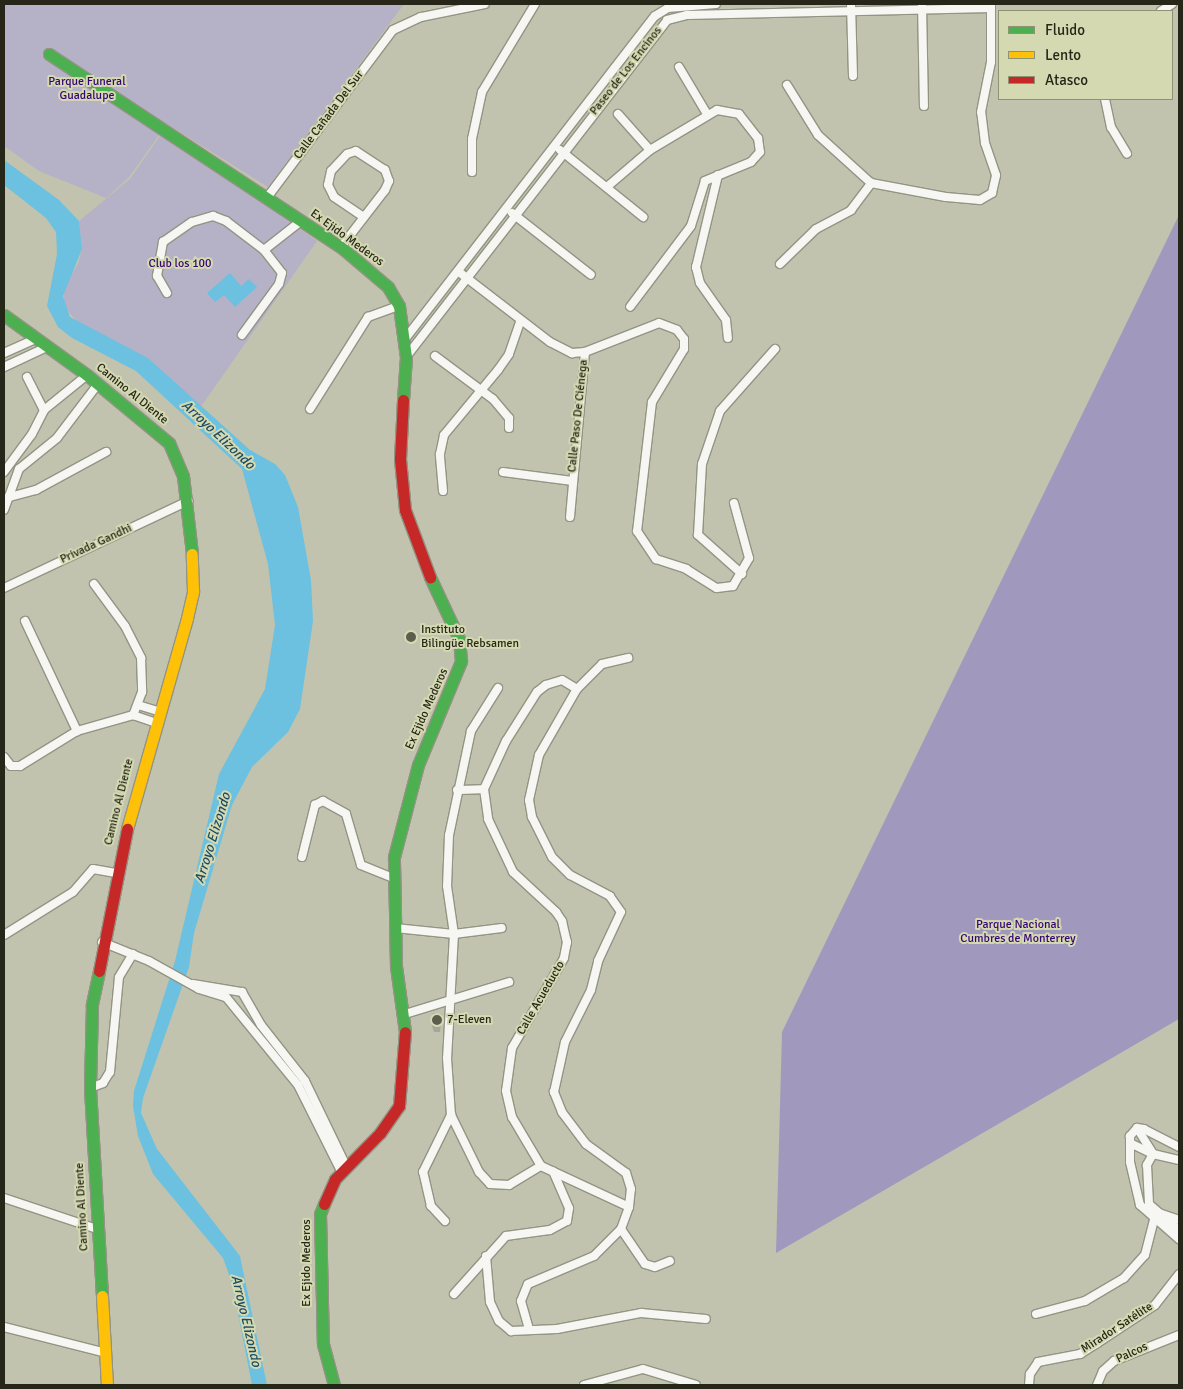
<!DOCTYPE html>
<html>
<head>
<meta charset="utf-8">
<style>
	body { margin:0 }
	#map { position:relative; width:1183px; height:1389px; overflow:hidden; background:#c1c3ae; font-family:Signika,sans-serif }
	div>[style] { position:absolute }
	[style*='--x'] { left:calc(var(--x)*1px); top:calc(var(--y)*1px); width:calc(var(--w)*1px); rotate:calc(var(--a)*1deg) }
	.green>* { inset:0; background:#b5b1c7 }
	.forest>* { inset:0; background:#a198be }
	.water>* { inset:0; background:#6cc0e0 }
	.building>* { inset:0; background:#a3a898 }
	.roads { filter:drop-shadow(1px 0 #939484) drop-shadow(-1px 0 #939484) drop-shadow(0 1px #939484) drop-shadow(0 -1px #939484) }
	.street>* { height:8px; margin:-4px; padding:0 4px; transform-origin:4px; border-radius:4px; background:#f6f6f3 }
	.fast>* { height:11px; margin:-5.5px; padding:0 5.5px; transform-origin:5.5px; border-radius:5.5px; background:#4caf50 }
	.slow>* { height:11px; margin:-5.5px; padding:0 5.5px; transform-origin:5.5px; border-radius:5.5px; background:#ffc107 }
	.jam>* { height:11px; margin:-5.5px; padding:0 5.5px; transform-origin:5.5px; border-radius:5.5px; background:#c62828 }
	.dots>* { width:14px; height:14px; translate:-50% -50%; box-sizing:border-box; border:2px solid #d5d9b2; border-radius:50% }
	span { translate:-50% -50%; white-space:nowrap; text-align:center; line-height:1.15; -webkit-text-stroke:4px #d5d9b2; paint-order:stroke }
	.street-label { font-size:12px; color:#262718 }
	.park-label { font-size:12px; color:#340473 }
	.poi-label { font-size:12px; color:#262718 }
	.left { translate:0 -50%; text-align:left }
	.water-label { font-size:14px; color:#1c4c62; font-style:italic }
	.frame { position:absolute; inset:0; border:5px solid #262718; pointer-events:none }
	.legend { position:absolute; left:998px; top:10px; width:175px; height:90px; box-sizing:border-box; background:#d5d9b2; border:1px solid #8f9274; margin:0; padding:6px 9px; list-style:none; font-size:15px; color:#262718 }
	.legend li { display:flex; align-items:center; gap:10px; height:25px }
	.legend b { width:25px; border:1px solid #8f9274 }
</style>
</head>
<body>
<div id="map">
	<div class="green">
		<i style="clip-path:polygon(4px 4px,404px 4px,268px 187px,167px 124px,129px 177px,106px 198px,39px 171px,4px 146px)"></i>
		<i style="clip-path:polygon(162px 133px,317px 241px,200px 408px,148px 358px,78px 323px,64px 306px,64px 285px,78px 264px,82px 249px,79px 221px,130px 179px)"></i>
	</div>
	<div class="forest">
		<i style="clip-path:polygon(1179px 215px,1179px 1019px,776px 1253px,782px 1032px)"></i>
	</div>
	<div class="water">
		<i style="clip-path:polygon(4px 160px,59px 200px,79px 221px,82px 249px,63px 296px,70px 317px,148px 358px,250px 450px,275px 464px,285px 475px,298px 507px,311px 580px,313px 621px,300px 709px,288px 732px,252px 767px,232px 805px,194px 933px,189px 967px,143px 1098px,141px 1113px,157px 1149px,240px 1256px,267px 1385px,252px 1385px,232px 1283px,223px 1258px,153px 1174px,138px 1136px,133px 1106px,134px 1091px,175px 961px,219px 774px,265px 689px,275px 625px,268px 564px,242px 469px,136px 371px,72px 338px,58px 327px,47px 306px,57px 254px,56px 232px,46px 218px,4px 185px)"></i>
		<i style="clip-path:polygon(230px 273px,241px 286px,249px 279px,257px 287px,235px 307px,224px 295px,215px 302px,207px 293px)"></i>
	</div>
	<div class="building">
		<i style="clip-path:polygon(433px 1013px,442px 1014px,440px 1032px,434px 1032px,432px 1026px)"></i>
	</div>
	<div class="roads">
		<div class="street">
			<i style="--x:851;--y:4;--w:72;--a:88.4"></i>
			<i style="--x:922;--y:4;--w:102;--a:88.9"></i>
			<i style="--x:1161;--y:11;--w:13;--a:-32"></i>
			<i style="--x:679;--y:67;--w:55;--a:59.2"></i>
			<i style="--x:787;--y:85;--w:59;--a:58.2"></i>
			<i style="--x:818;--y:135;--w:72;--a:42.2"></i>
			<i style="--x:1105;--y:99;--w:29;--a:78"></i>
			<i style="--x:1111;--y:127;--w:31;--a:59"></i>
			<i style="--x:618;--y:114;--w:48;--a:48.4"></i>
			<i style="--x:560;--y:150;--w:107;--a:38.9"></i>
			<i style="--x:472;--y:172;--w:33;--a:-90"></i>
			<i style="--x:472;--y:139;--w:48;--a:-78"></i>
			<i style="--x:482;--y:92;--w:103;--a:-58.9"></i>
			<i style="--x:718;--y:175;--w:95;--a:103.4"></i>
			<i style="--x:696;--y:267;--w:16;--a:76"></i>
			<i style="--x:700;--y:283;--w:45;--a:54.9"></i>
			<i style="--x:726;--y:320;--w:18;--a:84"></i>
			<i style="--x:871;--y:183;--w:76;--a:10.6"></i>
			<i style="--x:946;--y:197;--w:34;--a:5"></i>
			<i style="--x:980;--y:200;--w:14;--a:-30"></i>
			<i style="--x:992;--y:193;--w:18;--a:-77"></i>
			<i style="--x:996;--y:175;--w:34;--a:-109"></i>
			<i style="--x:985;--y:143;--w:31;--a:-97"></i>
			<i style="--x:981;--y:112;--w:51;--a:-78.7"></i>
			<i style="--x:991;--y:62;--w:58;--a:-90"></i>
			<i style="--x:608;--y:186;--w:55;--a:-40.6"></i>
			<i style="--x:650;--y:150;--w:78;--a:-30.8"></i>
			<i style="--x:717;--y:110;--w:22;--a:10"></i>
			<i style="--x:739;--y:114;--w:31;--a:52"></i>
			<i style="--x:758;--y:138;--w:14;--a:82"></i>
			<i style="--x:760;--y:152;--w:13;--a:132"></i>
			<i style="--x:751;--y:162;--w:50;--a:157.6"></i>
			<i style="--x:705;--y:181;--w:47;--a:107.3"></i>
			<i style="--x:691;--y:226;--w:101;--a:127"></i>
			<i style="--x:266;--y:199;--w:211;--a:-53.1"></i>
			<i style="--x:393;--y:30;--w:31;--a:-25"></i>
			<i style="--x:421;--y:17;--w:65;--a:-11.5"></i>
			<i style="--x:512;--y:213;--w:100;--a:38.1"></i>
			<i style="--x:341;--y:247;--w:72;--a:-52.3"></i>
			<i style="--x:385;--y:190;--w:10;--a:-66"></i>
			<i style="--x:389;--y:181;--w:12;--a:-110"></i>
			<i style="--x:385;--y:170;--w:35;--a:-147"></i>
			<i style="--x:356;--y:151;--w:9;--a:162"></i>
			<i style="--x:347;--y:154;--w:23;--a:133"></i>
			<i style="--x:331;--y:171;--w:14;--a:102"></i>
			<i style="--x:328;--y:185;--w:13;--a:63"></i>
			<i style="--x:334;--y:197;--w:36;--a:34"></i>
			<i style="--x:264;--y:250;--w:47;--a:-38.1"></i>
			<i style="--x:780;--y:264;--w:50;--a:-44.2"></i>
			<i style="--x:816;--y:229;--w:40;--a:-28"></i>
			<i style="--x:851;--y:210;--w:34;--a:-53"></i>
			<i style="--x:459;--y:272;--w:115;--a:37.6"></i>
			<i style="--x:550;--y:342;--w:25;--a:27"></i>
			<i style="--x:572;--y:353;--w:13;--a:-4"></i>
			<i style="--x:585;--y:352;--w:79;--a:-21.4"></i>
			<i style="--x:659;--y:323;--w:19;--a:21"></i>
			<i style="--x:677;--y:330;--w:11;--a:52"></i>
			<i style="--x:684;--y:339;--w:10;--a:90"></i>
			<i style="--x:684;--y:349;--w:62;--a:121.1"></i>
			<i style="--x:652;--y:402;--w:130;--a:96.6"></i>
			<i style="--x:637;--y:531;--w:34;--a:56"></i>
			<i style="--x:656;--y:559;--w:32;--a:18"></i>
			<i style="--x:686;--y:569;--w:36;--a:32"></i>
			<i style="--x:717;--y:588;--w:16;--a:-7"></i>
			<i style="--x:733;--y:586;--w:32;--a:-60"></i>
			<i style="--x:749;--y:558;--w:57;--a:-105.3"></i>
			<i style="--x:167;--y:293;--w:20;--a:-120"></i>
			<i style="--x:157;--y:276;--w:35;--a:-80"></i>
			<i style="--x:163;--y:242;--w:35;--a:-35"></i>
			<i style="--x:192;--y:222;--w:22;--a:-16"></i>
			<i style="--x:213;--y:216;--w:14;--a:21"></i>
			<i style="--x:226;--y:221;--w:48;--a:37.3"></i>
			<i style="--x:264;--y:250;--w:29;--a:52"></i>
			<i style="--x:282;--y:273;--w:11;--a:105"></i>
			<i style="--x:279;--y:284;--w:63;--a:126"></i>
			<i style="--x:405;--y:339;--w:408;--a:-52.3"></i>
			<i style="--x:655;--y:16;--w:15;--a:-32"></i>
			<i style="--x:668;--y:8;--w:48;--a:-4.8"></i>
			<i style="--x:4;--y:353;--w:35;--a:-24"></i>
			<i style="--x:435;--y:356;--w:72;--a:36.6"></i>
			<i style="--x:493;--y:399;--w:25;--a:50"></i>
			<i style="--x:509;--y:418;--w:10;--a:90"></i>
			<i style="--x:406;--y:357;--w:426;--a:-52.2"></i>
			<i style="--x:667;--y:20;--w:21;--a:-14"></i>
			<i style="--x:687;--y:15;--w:304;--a:-1.3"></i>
			<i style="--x:4;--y:367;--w:47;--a:-24.9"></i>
			<i style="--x:27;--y:377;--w:37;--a:63"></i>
			<i style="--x:310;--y:409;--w:109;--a:-57.8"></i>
			<i style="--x:368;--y:317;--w:33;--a:-20"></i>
			<i style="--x:4;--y:472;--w:47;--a:-53.6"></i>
			<i style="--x:32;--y:434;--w:27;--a:-63"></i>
			<i style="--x:44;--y:410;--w:55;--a:-39.1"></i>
			<i style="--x:503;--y:472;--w:70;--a:7.4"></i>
			<i style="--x:443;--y:491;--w:37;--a:-95"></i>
			<i style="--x:440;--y:454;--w:19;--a:-78"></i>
			<i style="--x:444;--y:435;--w:85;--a:-50.3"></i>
			<i style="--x:498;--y:370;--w:19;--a:-55"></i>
			<i style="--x:509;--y:354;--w:36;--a:-71"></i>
			<i style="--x:6;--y:498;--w:31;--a:-15"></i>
			<i style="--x:36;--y:490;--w:80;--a:-28.5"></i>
			<i style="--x:4;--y:510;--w:44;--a:-69.9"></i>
			<i style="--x:19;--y:469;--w:49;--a:-39.2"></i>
			<i style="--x:57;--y:438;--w:68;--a:-52.8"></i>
			<i style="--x:570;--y:517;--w:166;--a:-84.8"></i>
			<i style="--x:742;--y:574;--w:59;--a:-138.4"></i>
			<i style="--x:698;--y:535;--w:71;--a:-86.8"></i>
			<i style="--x:702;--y:464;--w:56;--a:-71.2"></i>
			<i style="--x:720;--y:411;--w:83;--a:-48.4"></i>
			<i style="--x:94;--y:584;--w:52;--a:53.6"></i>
			<i style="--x:125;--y:626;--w:36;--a:63"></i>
			<i style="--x:141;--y:658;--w:34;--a:88"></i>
			<i style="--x:142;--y:692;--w:25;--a:111"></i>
			<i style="--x:4;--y:588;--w:204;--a:-25.3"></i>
			<i style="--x:25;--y:621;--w:122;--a:64.7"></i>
			<i style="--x:498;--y:688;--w:51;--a:122.1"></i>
			<i style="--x:471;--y:731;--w:106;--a:101.9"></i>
			<i style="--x:449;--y:835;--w:51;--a:92.2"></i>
			<i style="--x:447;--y:886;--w:49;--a:81.7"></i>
			<i style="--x:454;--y:934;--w:124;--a:93.2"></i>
			<i style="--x:447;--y:1058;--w:57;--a:86"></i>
			<i style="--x:451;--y:1115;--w:64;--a:63.8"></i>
			<i style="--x:479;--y:1172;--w:16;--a:47"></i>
			<i style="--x:490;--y:1184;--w:19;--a:3"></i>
			<i style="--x:509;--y:1185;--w:37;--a:-31"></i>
			<i style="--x:577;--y:689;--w:17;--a:-149"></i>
			<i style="--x:562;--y:680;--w:17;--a:163"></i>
			<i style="--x:546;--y:685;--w:11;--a:142"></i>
			<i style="--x:537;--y:692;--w:58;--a:122.3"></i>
			<i style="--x:506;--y:741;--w:53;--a:114.6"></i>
			<i style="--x:484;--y:789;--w:30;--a:82"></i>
			<i style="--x:488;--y:819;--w:59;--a:64.7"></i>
			<i style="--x:513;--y:872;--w:59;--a:42.9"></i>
			<i style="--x:556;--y:912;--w:11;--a:56"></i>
			<i style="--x:562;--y:921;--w:22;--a:77"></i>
			<i style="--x:567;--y:942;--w:16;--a:101"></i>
			<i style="--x:564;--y:958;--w:104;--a:120"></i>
			<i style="--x:512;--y:1048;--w:43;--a:97.9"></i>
			<i style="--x:506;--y:1091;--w:27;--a:77"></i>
			<i style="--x:512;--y:1117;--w:57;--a:59.4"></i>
			<i style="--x:541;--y:1166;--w:97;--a:25"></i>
			<i style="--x:138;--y:705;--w:24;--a:17"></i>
			<i style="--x:133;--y:715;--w:24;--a:19"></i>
			<i style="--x:4;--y:757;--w:11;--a:52"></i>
			<i style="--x:11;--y:766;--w:9;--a:0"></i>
			<i style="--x:20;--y:766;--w:67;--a:-31.6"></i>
			<i style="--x:77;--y:731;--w:58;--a:-15.9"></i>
			<i style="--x:457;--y:790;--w:27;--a:-2"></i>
			<i style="--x:302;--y:857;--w:54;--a:-76"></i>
			<i style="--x:315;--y:805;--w:9;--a:-27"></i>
			<i style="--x:323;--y:801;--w:26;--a:29"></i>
			<i style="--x:346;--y:814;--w:53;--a:73.6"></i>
			<i style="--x:361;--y:865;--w:35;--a:22"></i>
			<i style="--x:395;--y:928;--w:59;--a:5.8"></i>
			<i style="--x:454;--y:934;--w:48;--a:-7.1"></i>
			<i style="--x:4;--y:935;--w:81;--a:-31.9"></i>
			<i style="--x:73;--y:892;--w:30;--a:-49"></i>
			<i style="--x:93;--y:869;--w:23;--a:10"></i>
			<i style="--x:102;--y:942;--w:51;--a:22"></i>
			<i style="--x:149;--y:961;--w:57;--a:29.2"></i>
			<i style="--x:199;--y:989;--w:28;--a:17"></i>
			<i style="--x:226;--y:997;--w:114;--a:50.7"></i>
			<i style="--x:298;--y:1085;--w:96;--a:63.4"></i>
			<i style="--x:193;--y:984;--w:50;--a:9.3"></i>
			<i style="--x:242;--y:992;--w:38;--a:60"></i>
			<i style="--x:261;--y:1025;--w:71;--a:51.8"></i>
			<i style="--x:305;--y:1081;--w:94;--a:64.2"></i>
			<i style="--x:405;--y:1014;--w:109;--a:-17.1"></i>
			<i style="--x:90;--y:1088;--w:14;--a:-21"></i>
			<i style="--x:103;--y:1083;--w:13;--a:-58"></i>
			<i style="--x:110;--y:1072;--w:95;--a:-84.6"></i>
			<i style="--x:119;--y:977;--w:27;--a:-59"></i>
			<i style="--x:1137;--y:1128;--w:31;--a:58"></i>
			<i style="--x:1153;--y:1154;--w:13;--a:119"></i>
			<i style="--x:1147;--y:1165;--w:39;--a:87"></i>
			<i style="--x:1149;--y:1204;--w:40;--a:41"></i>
			<i style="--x:1130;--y:1143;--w:25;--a:26"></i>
			<i style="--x:1153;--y:1154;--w:27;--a:13"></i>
			<i style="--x:1179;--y:1147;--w:39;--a:-153"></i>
			<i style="--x:1144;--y:1129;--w:7;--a:-172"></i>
			<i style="--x:1137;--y:1128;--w:11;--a:131"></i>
			<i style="--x:1130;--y:1136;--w:26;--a:90"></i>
			<i style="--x:1130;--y:1162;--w:44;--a:76.9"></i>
			<i style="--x:1140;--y:1205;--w:52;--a:41.1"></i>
			<i style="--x:4;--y:1198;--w:98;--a:18.4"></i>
			<i style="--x:445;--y:1221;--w:21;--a:-133"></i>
			<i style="--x:431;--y:1206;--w:35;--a:-103"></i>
			<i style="--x:423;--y:1172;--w:64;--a:-63.8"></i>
			<i style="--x:621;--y:1229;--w:42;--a:55.6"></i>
			<i style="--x:645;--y:1264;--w:10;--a:17"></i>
			<i style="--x:655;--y:1267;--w:16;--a:-22"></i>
			<i style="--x:486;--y:1256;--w:46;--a:85"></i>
			<i style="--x:490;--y:1302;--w:21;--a:65"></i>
			<i style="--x:499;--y:1321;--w:16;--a:40"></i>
			<i style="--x:511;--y:1331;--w:46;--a:-2.5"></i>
			<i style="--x:557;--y:1329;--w:86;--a:-10.8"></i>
			<i style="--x:641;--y:1313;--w:65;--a:5.3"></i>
			<i style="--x:454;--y:1294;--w:78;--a:-48.1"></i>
			<i style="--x:506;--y:1236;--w:44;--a:-7.8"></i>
			<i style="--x:550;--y:1230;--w:19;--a:-28"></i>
			<i style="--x:567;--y:1221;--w:13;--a:-81"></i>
			<i style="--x:569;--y:1208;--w:40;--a:-113.4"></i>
			<i style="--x:1036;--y:1314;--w:51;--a:-14.9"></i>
			<i style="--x:1085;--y:1301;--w:45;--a:-30.5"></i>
			<i style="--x:1124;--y:1278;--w:31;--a:-48"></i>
			<i style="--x:1145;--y:1255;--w:44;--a:-75.7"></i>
			<i style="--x:1156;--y:1212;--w:24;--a:19"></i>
			<i style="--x:4;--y:1327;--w:102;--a:14.2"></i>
			<i style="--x:529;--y:1329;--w:29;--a:-106"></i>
			<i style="--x:521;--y:1301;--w:18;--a:-68"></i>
			<i style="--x:528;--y:1284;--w:72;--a:-23"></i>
			<i style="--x:594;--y:1256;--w:38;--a:-45"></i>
			<i style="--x:621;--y:1229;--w:23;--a:-70"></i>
			<i style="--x:629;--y:1207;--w:18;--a:-84"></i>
			<i style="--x:631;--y:1189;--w:17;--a:-107"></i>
			<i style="--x:626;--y:1173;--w:49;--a:-144.1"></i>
			<i style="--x:586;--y:1144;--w:40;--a:-127"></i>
			<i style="--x:562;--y:1112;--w:22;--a:-112"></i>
			<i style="--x:554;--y:1092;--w:51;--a:-77.6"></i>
			<i style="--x:565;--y:1042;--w:58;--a:-63.4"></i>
			<i style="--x:591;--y:990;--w:30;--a:-76"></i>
			<i style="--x:598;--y:961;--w:54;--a:-64.9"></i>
			<i style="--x:621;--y:912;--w:19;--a:-125"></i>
			<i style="--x:610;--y:896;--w:45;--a:-152.3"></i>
			<i style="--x:570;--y:875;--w:25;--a:-135"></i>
			<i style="--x:552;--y:857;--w:45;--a:-116.6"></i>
			<i style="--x:532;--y:817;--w:17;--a:-100"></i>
			<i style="--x:529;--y:800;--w:46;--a:-77.5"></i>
			<i style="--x:539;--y:755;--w:76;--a:-60.1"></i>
			<i style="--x:577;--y:689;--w:35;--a:-45"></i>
			<i style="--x:602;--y:664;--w:27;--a:-13"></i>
			<i style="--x:584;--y:1385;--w:61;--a:-15.2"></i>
			<i style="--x:643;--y:1369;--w:55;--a:16.8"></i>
			<i style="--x:1029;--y:1385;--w:11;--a:-85"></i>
			<i style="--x:1030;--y:1374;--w:14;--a:-56"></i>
			<i style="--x:1038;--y:1362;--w:43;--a:-10.8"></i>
			<i style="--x:1080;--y:1354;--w:19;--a:-32"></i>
			<i style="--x:1096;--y:1344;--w:71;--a:-33.5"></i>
			<i style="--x:1155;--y:1305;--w:39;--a:-52"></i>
			<i style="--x:1097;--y:1385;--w:15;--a:-67"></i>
			<i style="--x:1103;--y:1371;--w:15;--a:-42"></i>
			<i style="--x:1114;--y:1361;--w:70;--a:-21.8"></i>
		</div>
		<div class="fast">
			<i style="--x:49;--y:54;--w:350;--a:33.5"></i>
			<i style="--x:341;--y:247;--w:62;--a:40.4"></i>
			<i style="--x:388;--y:287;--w:22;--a:60"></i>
			<i style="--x:399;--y:306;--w:51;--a:82.2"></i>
			<i style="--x:406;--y:357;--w:43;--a:94"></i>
			<i style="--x:4;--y:315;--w:102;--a:35.9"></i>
			<i style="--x:87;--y:375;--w:107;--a:39.7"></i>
			<i style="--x:169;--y:443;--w:36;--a:67"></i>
			<i style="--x:183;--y:476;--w:79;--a:83.4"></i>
			<i style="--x:99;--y:971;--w:35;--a:102"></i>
			<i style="--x:92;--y:1005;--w:83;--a:91.4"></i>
			<i style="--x:90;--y:1088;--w:208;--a:86.7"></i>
			<i style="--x:405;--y:1032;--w:67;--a:-97.8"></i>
			<i style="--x:396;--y:966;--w:109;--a:-91.1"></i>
			<i style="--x:394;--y:857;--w:95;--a:-75.4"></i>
			<i style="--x:418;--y:765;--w:113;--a:-67.5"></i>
			<i style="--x:461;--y:661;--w:22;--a:-95"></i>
			<i style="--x:459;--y:639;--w:68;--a:-115.1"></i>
			<i style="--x:324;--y:1204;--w:11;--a:112"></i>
			<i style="--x:320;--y:1214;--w:130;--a:88.7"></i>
			<i style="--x:323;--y:1344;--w:42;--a:75"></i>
		</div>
		<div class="slow">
			<i style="--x:127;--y:829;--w:219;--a:-74.1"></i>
			<i style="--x:187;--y:618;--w:28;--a:-77"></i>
			<i style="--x:193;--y:591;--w:37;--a:-92"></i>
			<i style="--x:102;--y:1296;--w:89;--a:86.8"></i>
		</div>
		<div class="jam">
			<i style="--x:403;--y:400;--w:59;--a:92.9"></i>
			<i style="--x:400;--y:459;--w:51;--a:84.4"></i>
			<i style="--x:405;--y:510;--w:72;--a:69.5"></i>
			<i style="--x:99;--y:971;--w:145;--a:-78.8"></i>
			<i style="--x:324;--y:1204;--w:27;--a:-66"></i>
			<i style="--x:335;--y:1179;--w:64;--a:-45.6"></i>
			<i style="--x:380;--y:1133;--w:33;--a:-55"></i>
			<i style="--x:399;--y:1106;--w:74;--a:-85.4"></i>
		</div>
	</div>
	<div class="dots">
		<i style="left:411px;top:637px;background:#5c5e4c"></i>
		<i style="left:437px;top:1020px;background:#5c5e4c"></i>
	</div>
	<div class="street-label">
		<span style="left:626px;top:71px;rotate:-52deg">Paseo de Los Encinos</span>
		<span style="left:329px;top:115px;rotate:-53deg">Calle Cañada Del Sur</span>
		<span style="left:347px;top:238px;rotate:36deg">Ex Ejido Mederos</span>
		<span style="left:132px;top:394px;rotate:39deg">Camino Al Diente</span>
		<span style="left:578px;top:416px;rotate:-84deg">Calle Paso De Ciénega</span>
		<span style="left:96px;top:544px;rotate:-25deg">Privada Gandhi</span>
		<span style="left:427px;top:709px;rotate:-66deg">Ex Ejido Mederos</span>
		<span style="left:119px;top:802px;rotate:-76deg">Camino Al Diente</span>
		<span style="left:541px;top:998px;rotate:-60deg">Calle Acueducto</span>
		<span style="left:82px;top:1207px;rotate:-93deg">Camino Al Diente</span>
		<span style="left:307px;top:1263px;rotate:-90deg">Ex Ejido Mederos</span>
		<span style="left:1117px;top:1328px;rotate:-33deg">Mirador Satélite</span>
		<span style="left:1132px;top:1353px;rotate:-25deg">Palcos</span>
	</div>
	<div class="park-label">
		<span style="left:87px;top:89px">Parque Funeral<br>Guadalupe</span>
		<span style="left:180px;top:264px">Club los 100</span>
		<span style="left:1018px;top:932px">Parque Nacional<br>Cumbres de Monterrey</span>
	</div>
	<div class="poi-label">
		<span class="left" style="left:421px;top:637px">Instituto<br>Bilingüe Rebsamen</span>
		<span class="left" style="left:447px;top:1020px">7-Eleven</span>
	</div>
	<div class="water-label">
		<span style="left:218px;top:435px;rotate:43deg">Arroyo Elizondo</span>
		<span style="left:213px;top:838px;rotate:-73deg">Arroyo Elizondo</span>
		<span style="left:246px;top:1321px;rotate:77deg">Arroyo Elizondo</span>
	</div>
	<div class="frame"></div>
	<ul class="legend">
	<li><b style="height:6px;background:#4caf50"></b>Fluido</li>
	<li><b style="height:6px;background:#ffc107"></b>Lento</li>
	<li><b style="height:6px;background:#c62828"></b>Atasco</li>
	</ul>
</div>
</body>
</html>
